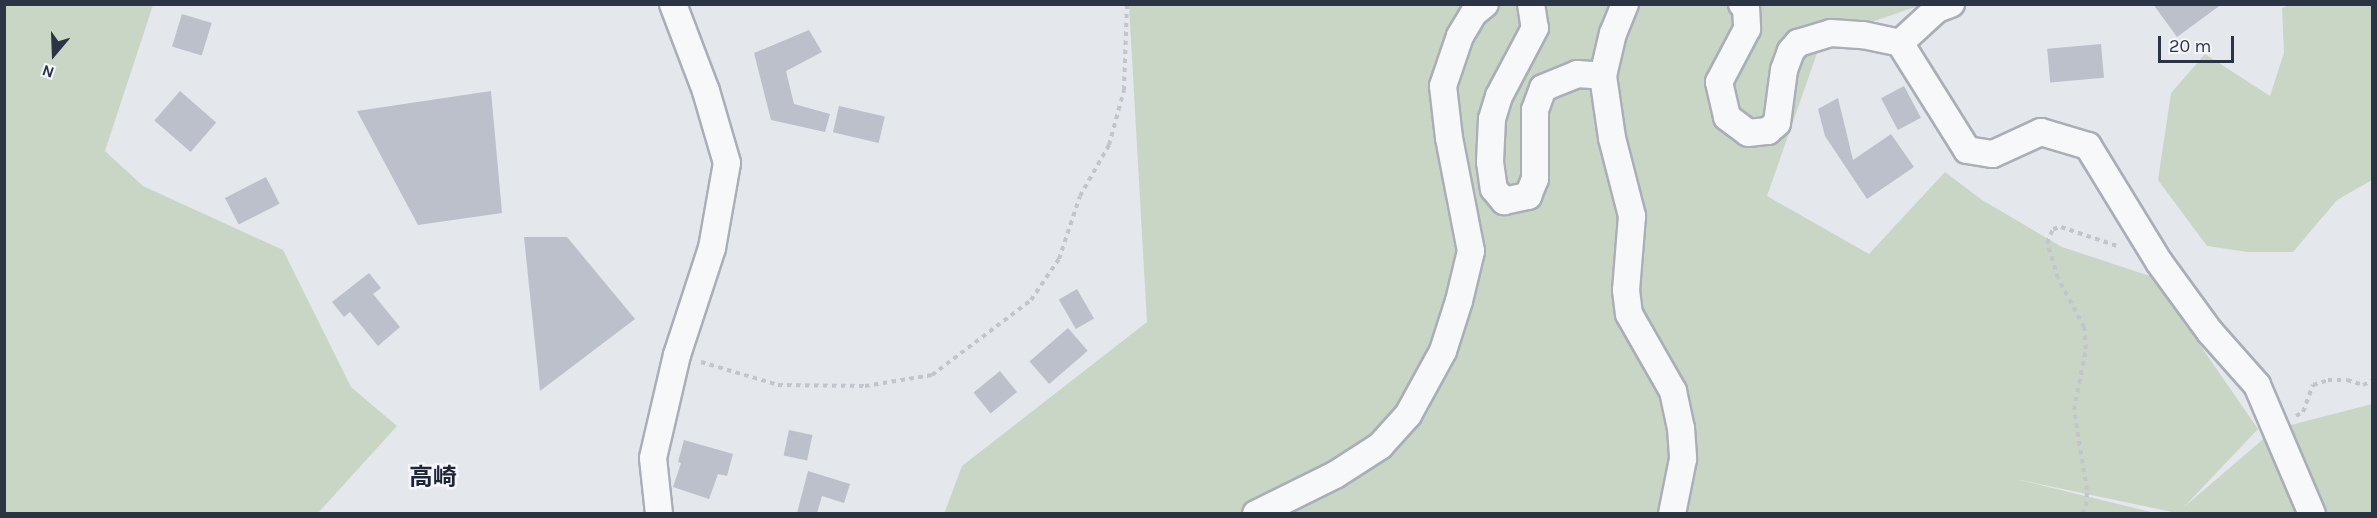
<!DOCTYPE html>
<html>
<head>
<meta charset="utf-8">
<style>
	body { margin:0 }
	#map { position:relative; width:2377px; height:518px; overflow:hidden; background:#e4e7ec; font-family:Karla,"Noto Sans JP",sans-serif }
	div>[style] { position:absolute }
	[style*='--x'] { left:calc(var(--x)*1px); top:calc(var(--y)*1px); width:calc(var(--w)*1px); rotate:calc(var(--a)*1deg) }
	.green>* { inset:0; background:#c9d6c5 }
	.building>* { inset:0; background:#bbc0ca; transform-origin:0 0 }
	.path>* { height:4px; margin-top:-2px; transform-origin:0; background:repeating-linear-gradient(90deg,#c2c5cb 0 4.5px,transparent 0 9px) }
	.roads { filter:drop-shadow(2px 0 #a9aeb7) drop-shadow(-2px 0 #a9aeb7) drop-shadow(0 2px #a9aeb7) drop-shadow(0 -2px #a9aeb7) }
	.minor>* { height:26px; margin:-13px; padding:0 13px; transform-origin:13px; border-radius:13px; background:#f7f8fa }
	span { translate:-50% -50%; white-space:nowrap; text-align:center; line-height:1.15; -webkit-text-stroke:5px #f4f6f9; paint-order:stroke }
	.quarter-label { font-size:24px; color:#1d2536; font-weight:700 }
	.frame { position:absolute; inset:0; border:6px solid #2b3445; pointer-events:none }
	.north { position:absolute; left:24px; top:24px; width:60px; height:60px; -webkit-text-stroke:4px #f4f6f9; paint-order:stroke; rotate:199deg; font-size:16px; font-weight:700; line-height:24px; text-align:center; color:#2b3445 }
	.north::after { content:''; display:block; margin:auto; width:21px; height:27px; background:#2b3445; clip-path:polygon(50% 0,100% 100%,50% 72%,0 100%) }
	.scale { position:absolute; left:2158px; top:36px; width:76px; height:27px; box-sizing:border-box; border:3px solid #2b3445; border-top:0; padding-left:8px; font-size:18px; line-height:21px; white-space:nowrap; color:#2b3445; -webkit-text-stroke:4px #f4f6f9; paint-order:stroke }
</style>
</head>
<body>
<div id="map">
	<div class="green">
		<i style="clip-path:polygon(4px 5px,153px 5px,105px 151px,143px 186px,283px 250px,351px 387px,397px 426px,318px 513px,5px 513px)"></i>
		<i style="clip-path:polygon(1129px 5px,1921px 5px,1822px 39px,1767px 196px,1869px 254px,1945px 172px,1982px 200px,2062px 247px,2153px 277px,2258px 429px,2184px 507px,2275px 429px,2372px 404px,2372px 513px,2177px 513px,2016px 479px,2155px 513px,944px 514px,962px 466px,1147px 322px)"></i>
		<i style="clip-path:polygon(2289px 5px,2372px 5px,2372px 180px,2337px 200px,2293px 252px,2248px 252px,2207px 246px,2158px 180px,2171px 93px,2205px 54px,2270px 96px,2284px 53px,2282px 8px)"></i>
	</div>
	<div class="building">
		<i style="clip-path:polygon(2153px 4px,2222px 4px,2177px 37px)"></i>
		<i style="left:182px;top:14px;width:31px;height:34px;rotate:17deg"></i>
		<i style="clip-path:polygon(809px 30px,822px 52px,786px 71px,794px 104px,830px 114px,825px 132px,771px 120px,754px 53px)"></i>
		<i style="left:2101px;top:44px;width:34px;height:54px;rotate:85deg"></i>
		<i style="left:1904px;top:86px;width:36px;height:26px;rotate:62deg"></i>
		<i style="left:180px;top:91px;width:48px;height:39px;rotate:41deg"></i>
		<i style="clip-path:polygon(491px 91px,502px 213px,418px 225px,357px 111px)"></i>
		<i style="clip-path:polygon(1838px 98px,1853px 160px,1891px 134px,1914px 167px,1867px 199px,1825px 136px,1818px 109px)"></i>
		<i style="left:839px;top:106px;width:47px;height:27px;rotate:13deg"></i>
		<i style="left:266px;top:177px;width:30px;height:46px;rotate:63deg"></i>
		<i style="clip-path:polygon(524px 237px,567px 237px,635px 319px,540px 391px)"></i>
		<i style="clip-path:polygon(369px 273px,381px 288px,373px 294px,400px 327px,378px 346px,350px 312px,344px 317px,332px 302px)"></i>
		<i style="left:1077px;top:289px;width:34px;height:21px;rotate:60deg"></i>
		<i style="left:1068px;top:328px;width:30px;height:51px;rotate:49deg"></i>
		<i style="left:1000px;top:371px;width:27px;height:34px;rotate:51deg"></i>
		<i style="left:789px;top:430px;width:24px;height:26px;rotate:12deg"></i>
		<i style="clip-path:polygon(684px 440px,733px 454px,727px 476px,718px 474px,709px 499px,673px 487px,681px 463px,678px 462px)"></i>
		<i style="clip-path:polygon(808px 471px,850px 484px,844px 503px,822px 496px,817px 513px,797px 513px)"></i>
	</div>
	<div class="path">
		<i style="--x:701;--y:362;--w:80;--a:16.6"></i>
		<i style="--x:778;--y:385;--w:87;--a:0.7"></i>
		<i style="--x:865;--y:386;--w:68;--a:-9.3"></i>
		<i style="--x:932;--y:375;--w:124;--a:-37.1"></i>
		<i style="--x:1031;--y:300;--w:50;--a:-55.7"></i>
		<i style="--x:1059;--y:259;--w:66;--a:-71.6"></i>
		<i style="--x:1080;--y:196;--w:59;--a:-60.4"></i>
		<i style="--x:1109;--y:145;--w:57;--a:-74.7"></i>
		<i style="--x:1124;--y:90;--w:86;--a:-88"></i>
		<i style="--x:2296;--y:416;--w:8;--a:-30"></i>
		<i style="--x:2303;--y:412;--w:29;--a:-70"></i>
		<i style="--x:2313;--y:385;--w:16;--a:-18"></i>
		<i style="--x:2328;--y:380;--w:19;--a:0"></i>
		<i style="--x:2347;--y:380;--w:17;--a:17"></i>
		<i style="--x:2363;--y:385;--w:10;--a:-24"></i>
		<i style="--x:2082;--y:514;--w:9;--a:-63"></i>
		<i style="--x:2086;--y:506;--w:16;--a:-86"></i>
		<i style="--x:2087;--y:490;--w:81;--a:-99.2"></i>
		<i style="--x:2074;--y:410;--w:62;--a:-78.9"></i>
		<i style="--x:2086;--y:349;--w:22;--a:-95"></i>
		<i style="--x:2084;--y:327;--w:55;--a:-118"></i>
		<i style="--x:2058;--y:278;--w:37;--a:-107"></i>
		<i style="--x:2047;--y:243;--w:15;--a:-67"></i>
		<i style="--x:2053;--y:229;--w:8;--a:-14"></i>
		<i style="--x:2061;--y:227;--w:62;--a:18.7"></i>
	</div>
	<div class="roads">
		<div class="minor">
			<i style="--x:1531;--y:4;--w:24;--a:81"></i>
			<i style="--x:1535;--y:28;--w:77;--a:117.9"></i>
			<i style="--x:1499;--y:96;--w:24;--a:107"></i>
			<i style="--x:1492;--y:119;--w:43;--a:92.7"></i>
			<i style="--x:1490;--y:162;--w:27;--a:82"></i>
			<i style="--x:1494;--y:189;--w:16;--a:50"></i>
			<i style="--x:1504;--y:201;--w:25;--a:-12"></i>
			<i style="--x:1528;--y:196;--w:18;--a:-68"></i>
			<i style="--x:1535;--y:179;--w:69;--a:-90"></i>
			<i style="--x:1535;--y:110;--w:23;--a:-70"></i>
			<i style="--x:1543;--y:88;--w:37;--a:-22"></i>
			<i style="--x:1577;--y:74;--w:26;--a:4"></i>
			<i style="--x:1625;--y:4;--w:31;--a:112"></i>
			<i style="--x:1613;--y:33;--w:44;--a:103.1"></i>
			<i style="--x:1603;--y:76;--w:63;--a:81.7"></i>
			<i style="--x:1612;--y:138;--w:81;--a:75.6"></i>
			<i style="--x:1632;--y:216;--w:74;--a:94.6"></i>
			<i style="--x:1626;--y:290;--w:24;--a:83"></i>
			<i style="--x:1629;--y:314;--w:89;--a:60.3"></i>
			<i style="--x:1673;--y:391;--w:38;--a:78"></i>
			<i style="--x:1681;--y:428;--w:31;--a:86"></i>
			<i style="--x:1683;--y:459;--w:56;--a:101.3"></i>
			<i style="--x:1742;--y:4;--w:5;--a:37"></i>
			<i style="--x:1746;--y:7;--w:22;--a:87"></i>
			<i style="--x:1747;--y:29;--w:60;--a:117.8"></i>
			<i style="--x:1719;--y:82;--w:36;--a:77"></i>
			<i style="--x:1727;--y:117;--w:26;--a:37"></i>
			<i style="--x:1748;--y:133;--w:20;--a:-6"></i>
			<i style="--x:1768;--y:131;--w:12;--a:-42"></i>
			<i style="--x:1777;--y:123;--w:53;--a:-82.5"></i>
			<i style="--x:1784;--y:70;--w:20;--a:-70"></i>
			<i style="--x:1791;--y:51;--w:11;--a:-49"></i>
			<i style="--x:1798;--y:43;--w:34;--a:-17"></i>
			<i style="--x:1831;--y:33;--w:32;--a:4"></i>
			<i style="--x:1863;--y:35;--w:38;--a:12"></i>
			<i style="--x:1900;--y:43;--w:50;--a:-42.6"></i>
			<i style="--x:1937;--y:9;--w:15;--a:-20"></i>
			<i style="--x:1900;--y:43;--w:126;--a:57.9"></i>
			<i style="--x:1967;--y:150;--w:26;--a:9"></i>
			<i style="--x:1993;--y:154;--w:53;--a:-24.6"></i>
			<i style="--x:2041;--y:132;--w:49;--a:16.6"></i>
			<i style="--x:2088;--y:146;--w:136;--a:58.5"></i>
			<i style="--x:2159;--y:262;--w:87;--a:53.9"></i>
			<i style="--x:2210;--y:332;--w:71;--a:48.4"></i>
			<i style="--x:2257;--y:385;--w:140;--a:66.9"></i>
			<i style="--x:659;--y:514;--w:56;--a:-96.1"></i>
			<i style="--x:653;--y:458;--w:106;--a:-76.9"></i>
			<i style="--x:677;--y:355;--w:113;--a:-71.9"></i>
			<i style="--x:712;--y:248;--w:86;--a:-80"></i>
			<i style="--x:727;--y:163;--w:75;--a:-106.3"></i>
			<i style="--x:706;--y:91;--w:93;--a:-110.8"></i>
			<i style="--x:1256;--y:514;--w:88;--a:-26.3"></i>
			<i style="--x:1335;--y:475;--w:54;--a:-32.8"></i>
			<i style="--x:1380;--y:446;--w:42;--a:-47.9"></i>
			<i style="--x:1408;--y:415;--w:73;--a:-61.3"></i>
			<i style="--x:1443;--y:351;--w:52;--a:-72.3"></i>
			<i style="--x:1459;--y:301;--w:51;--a:-76.5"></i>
			<i style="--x:1471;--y:251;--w:115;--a:-101"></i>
			<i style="--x:1449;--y:138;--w:52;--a:-96.6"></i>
			<i style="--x:1443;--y:86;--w:53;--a:-71.2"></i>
			<i style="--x:1460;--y:36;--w:27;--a:-59"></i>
			<i style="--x:1474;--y:13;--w:14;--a:-39"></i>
		</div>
	</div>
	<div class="quarter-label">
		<span style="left:433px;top:478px">高崎</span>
	</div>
	<div class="frame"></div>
	<div class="north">N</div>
	<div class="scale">20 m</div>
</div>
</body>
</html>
